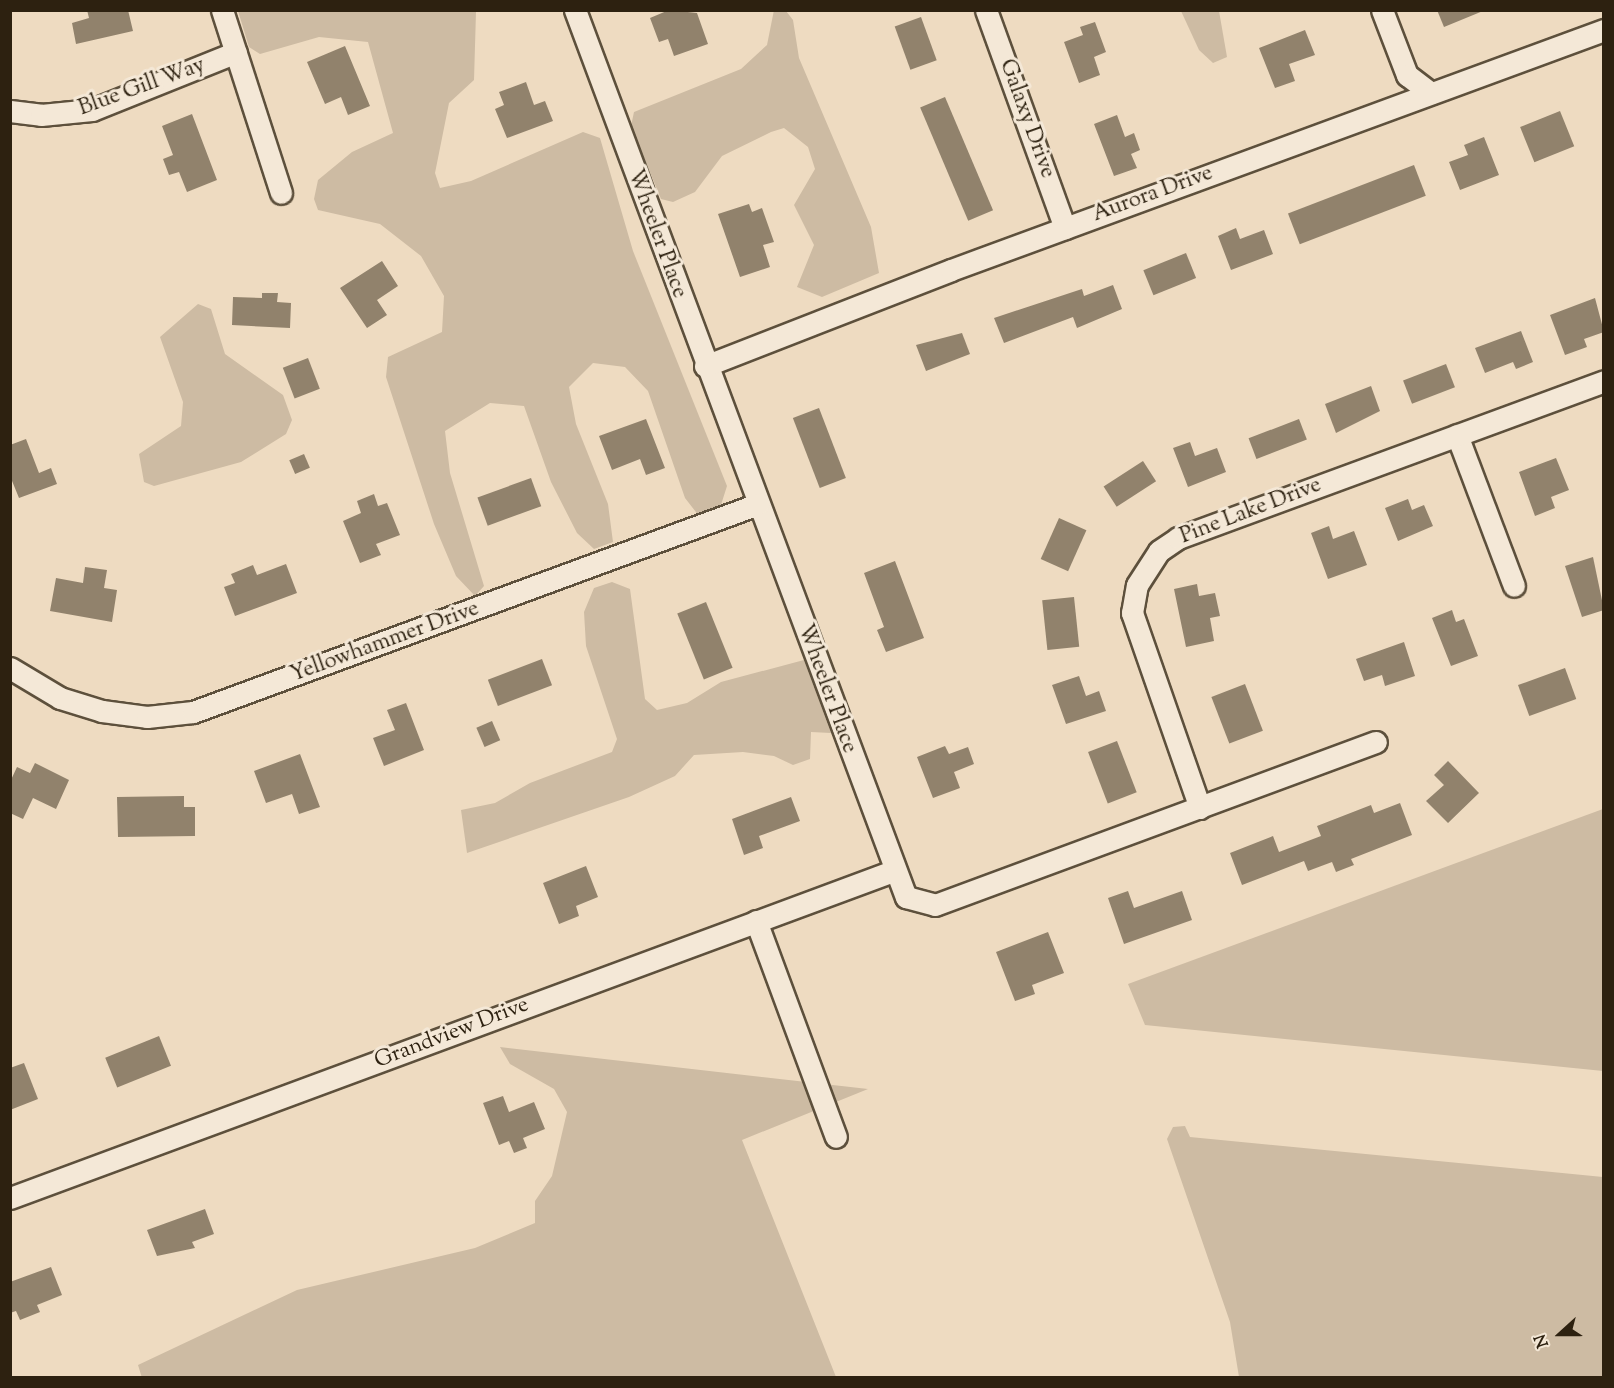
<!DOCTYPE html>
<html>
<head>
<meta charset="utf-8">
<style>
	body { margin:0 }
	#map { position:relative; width:1614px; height:1388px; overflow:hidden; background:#eedbc1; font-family:"Sorts Mill Goudy",serif }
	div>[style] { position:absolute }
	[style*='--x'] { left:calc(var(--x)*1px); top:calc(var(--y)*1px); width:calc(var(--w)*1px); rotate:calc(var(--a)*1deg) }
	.green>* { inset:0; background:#cdbba3 }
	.building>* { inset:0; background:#91826c; transform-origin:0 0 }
	.roads { filter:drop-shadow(2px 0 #5d503c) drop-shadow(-2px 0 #5d503c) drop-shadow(0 2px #5d503c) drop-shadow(0 -2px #5d503c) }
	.minor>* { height:21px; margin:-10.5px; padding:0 10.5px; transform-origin:10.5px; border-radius:10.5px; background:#f4e8d7 }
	span { translate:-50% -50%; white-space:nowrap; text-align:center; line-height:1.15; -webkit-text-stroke:6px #f4e8d7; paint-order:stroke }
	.street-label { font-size:22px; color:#2d2110 }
	.frame { position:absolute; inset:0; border:12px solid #2d2110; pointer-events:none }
	.north { position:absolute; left:1530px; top:1304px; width:60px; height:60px; -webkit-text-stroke:4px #f4e8d7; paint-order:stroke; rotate:249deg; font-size:16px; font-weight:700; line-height:24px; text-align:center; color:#2d2110 }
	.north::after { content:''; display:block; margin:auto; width:21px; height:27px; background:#2d2110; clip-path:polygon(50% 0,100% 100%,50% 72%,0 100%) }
</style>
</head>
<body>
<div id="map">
	<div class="green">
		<i style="clip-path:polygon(774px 10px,786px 11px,793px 20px,799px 58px,871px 227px,879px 273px,822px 297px,797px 287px,814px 245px,794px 205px,815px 169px,808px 147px,784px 128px,771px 132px,722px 156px,695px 192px,673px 202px,661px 199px,631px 126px,634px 112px,741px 69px,767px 45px)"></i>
		<i style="clip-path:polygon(238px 11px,476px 12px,474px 80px,449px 103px,435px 173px,440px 188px,471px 181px,583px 132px,600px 138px,633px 251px,727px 486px,720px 508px,699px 516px,685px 498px,648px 391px,625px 367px,593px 363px,569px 387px,576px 424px,608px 504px,613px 542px,594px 549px,577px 533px,551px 482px,524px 406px,490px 403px,445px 431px,450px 473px,484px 586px,475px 596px,456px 576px,434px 524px,386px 377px,388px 357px,442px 332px,444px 296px,421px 256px,380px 224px,318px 210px,314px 199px,318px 180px,352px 152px,393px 133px,368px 42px,319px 37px,260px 54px,249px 47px)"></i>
		<i style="clip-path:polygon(1181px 11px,1219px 11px,1227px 57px,1213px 63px,1199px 50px)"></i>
		<i style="clip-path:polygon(198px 304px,211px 309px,225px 354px,283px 395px,292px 420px,286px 434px,241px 462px,154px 486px,144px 482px,139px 454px,181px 426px,183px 402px,160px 337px)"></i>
		<i style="clip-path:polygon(612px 582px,630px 589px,645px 699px,657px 710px,687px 703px,721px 682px,804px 660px,831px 733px,811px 732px,810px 759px,793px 765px,774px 756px,743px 752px,694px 755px,675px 776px,629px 797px,467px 853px,461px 810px,495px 803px,530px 783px,612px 752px,617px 739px,586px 646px,584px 612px,594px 588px)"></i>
		<i style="clip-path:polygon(1603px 809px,1603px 1071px,1145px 1025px,1128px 984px)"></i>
		<i style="clip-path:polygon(500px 1047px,868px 1089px,742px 1140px,836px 1377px,142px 1378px,138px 1365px,297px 1290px,475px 1248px,535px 1223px,535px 1201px,552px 1176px,567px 1112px,554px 1089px,510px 1064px)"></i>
		<i style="clip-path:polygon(1185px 1126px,1190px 1137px,1603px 1177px,1603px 1377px,1239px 1377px,1230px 1322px,1167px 1139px,1173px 1127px)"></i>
	</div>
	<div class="building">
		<i style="clip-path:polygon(87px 10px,128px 10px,133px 31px,76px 44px,72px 23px,89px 18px)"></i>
		<i style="clip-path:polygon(669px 10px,697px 13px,708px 44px,674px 56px,668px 39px,659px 42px,650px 18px)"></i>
		<i style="clip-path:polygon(1437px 10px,1483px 10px,1483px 11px,1444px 27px)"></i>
		<i style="left:921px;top:17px;width:46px;height:28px;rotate:70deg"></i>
		<i style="clip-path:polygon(1095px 22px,1106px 52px,1094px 57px,1100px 75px,1079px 83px,1064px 42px,1083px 35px,1080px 27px)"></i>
		<i style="clip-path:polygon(1305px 30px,1315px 55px,1289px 64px,1295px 81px,1275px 88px,1259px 48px)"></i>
		<i style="clip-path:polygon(345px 46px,370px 106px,348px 115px,341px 97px,325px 104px,307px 62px)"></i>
		<i style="clip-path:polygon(526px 82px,534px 105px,545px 101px,553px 121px,507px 138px,495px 109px,504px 105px,499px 92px)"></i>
		<i style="left:945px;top:97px;width:123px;height:27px;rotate:67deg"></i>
		<i style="left:1560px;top:111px;width:38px;height:43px;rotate:68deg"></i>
		<i style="clip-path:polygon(192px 114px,217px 180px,187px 192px,179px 172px,169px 175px,163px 159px,173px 155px,162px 126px)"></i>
		<i style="clip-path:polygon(1117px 115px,1125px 137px,1134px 133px,1140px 150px,1131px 154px,1137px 168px,1114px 176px,1094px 124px)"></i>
		<i style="clip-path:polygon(1484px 137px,1499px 175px,1460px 190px,1449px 162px,1468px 155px,1464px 145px)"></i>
		<i style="left:1414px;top:165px;width:33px;height:135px;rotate:69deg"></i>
		<i style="clip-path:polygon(749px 204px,752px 212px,762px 208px,774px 242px,763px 245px,770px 267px,740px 277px,718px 214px)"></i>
		<i style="clip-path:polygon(1236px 228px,1240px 239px,1264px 230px,1273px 254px,1231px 270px,1218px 236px)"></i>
		<i style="left:1186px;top:253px;width:27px;height:46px;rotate:68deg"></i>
		<i style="clip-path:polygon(382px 261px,398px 286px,377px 300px,387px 315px,367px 328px,340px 288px)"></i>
		<i style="clip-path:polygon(1113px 285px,1122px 309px,1077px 328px,1073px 317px,1004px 343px,994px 318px,1082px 289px,1084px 296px)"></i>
		<i style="clip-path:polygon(262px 293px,278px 293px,277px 302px,291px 303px,290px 328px,232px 325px,233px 297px,262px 298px)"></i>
		<i style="clip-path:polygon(1595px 298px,1604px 332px,1584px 339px,1587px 347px,1565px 355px,1550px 315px)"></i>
		<i style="clip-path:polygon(1521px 331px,1533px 362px,1516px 369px,1513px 362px,1485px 373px,1475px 348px)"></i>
		<i style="clip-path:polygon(962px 333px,970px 354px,926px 371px,916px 345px)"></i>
		<i style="left:308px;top:358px;width:33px;height:27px;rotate:69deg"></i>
		<i style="left:1446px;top:364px;width:25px;height:46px;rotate:69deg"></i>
		<i style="clip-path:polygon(1371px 386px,1380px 411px,1336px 433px,1325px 404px)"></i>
		<i style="left:819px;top:408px;width:75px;height:28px;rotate:69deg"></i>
		<i style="clip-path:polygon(646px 419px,665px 468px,646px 475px,640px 459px,612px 470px,599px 436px)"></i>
		<i style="left:1299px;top:419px;width:22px;height:54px;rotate:69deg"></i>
		<i style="clip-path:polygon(26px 439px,39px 473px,51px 468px,57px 484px,19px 498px,10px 476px,10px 445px)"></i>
		<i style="clip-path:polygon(1190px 442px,1195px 456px,1217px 448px,1226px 472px,1188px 487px,1173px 448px)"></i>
		<i style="left:304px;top:454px;width:15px;height:16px;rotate:67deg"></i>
		<i style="clip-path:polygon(1556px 458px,1569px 490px,1551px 497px,1555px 508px,1535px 516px,1519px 472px)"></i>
		<i style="left:1143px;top:461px;width:24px;height:47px;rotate:57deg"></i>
		<i style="left:531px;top:478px;width:30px;height:57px;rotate:70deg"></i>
		<i style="clip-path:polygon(374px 494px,378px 506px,387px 503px,400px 535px,376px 544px,381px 555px,360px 563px,343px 521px,361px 513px,357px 501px)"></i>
		<i style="clip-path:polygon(1408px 499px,1412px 510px,1424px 505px,1433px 526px,1398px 541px,1385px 508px)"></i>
		<i style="left:1059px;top:518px;width:30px;height:45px;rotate:24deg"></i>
		<i style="clip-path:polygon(1329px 526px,1333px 539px,1354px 531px,1367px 565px,1328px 579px,1311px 533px)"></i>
		<i style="clip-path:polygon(1593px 557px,1604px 610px,1582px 617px,1565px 566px)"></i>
		<i style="clip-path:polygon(895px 561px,924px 638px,886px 652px,877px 630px,884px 627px,864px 573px)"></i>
		<i style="clip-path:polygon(286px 564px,297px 593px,235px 616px,224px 587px,235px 583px,231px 574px,253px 565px,257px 575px)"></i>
		<i style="clip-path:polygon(85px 567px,107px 570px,104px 588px,117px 590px,112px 622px,50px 611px,56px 578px,83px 583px)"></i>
		<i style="clip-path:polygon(1197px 584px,1199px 596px,1215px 593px,1220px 616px,1210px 618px,1214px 641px,1186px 647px,1174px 589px)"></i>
		<i style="left:1074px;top:597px;width:50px;height:32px;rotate:84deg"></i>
		<i style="left:706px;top:602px;width:71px;height:31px;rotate:68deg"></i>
		<i style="clip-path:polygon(1452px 610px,1456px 622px,1464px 619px,1478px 656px,1451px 666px,1432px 618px)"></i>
		<i style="clip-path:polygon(1404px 642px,1415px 676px,1385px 686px,1382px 675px,1364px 681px,1356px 659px)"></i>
		<i style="left:542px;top:659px;width:28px;height:58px;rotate:69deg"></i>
		<i style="left:1565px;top:668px;width:33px;height:50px;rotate:70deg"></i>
		<i style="clip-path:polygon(1079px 676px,1086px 696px,1099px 691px,1106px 711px,1066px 724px,1052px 685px)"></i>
		<i style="left:1245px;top:684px;width:50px;height:36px;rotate:69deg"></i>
		<i style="clip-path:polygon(406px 703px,424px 750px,384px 766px,373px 738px,395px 730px,387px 710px)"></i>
		<i style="left:492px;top:721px;width:21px;height:17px;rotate:67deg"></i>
		<i style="left:1117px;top:741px;width:55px;height:31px;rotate:69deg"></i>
		<i style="clip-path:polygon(945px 746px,949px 754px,968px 747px,974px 764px,954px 772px,960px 788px,933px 798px,917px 757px)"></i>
		<i style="clip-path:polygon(300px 754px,320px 807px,299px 814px,292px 794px,266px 803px,254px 771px)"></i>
		<i style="clip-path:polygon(1448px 761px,1479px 793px,1448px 823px,1426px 801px,1444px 785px,1434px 775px)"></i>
		<i style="clip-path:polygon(35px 763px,69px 780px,56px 809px,33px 798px,23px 819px,10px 813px,10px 782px,17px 767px,30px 773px)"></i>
		<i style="clip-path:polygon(184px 796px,184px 807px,195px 807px,195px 836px,118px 837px,117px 797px)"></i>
		<i style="clip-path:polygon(791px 797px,800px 821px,759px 836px,763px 848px,744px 855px,732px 819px)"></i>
		<i style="clip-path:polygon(1400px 803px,1412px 835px,1351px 859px,1354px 865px,1336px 872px,1332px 862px,1308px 871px,1304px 861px,1242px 885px,1230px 853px,1273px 836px,1279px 852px,1321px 836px,1317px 826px,1371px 805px,1374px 813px)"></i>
		<i style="clip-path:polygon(586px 866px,598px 897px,576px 906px,579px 916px,559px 924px,543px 883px)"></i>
		<i style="clip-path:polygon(1128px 891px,1134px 908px,1182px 891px,1192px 920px,1124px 944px,1108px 898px)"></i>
		<i style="clip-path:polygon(1048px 932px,1064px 973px,1032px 985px,1035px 994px,1015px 1001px,996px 952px)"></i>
		<i style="left:159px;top:1036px;width:32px;height:58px;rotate:68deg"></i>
		<i style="clip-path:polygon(24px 1063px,38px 1099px,10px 1110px,10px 1068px)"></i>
		<i style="clip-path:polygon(503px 1096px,509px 1112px,534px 1102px,545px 1129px,523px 1138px,527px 1148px,514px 1153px,509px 1141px,499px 1145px,483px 1103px)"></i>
		<i style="clip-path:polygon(205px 1209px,214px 1234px,192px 1242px,195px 1248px,157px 1256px,147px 1230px)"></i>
		<i style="clip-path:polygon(51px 1267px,62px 1295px,37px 1305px,40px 1312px,20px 1320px,16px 1311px,10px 1313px,10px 1282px)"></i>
	</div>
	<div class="roads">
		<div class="minor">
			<i style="--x:222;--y:10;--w:192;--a:72.1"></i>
			<i style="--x:575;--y:10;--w:947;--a:69.54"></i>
			<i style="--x:906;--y:897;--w:30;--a:15"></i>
			<i style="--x:935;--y:905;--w:470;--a:-20.3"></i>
			<i style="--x:986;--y:10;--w:232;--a:70.1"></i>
			<i style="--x:1382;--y:10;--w:70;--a:69"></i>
			<i style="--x:1407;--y:75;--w:30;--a:37"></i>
			<i style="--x:10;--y:111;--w:31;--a:7"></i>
			<i style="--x:41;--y:115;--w:51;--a:-5.6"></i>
			<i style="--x:92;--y:110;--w:155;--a:-21.9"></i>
			<i style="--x:705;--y:366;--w:264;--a:-21.3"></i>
			<i style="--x:951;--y:270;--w:696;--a:-20.18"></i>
			<i style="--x:1457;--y:435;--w:161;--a:69.3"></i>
			<i style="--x:10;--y:668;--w:58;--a:31"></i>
			<i style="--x:60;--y:698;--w:44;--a:17.2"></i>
			<i style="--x:102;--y:711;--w:45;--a:7.6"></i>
			<i style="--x:147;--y:717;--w:46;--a:-6.2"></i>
			<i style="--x:193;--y:712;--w:602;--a:-20.21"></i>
			<i style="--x:1200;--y:808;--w:207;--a:-109.2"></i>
			<i style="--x:1132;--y:613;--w:28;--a:-80"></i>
			<i style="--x:1137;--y:585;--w:40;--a:-57.1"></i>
			<i style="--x:1159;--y:551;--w:23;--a:-34"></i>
			<i style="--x:1178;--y:538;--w:454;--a:-20.2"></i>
			<i style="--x:756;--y:921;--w:230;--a:69.7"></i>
			<i style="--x:10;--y:1198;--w:942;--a:-20.32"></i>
		</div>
	</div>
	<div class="street-label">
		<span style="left:142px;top:88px;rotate:-20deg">Blue Gill Way</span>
		<span style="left:1026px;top:119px;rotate:70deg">Galaxy Drive</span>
		<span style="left:1153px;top:195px;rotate:-20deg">Aurora Drive</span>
		<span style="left:656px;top:234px;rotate:70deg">Wheeler Place</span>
		<span style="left:1251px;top:512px;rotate:-21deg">Pine Lake Drive</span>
		<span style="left:385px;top:643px;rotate:-20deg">Yellowhammer Drive</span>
		<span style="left:826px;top:689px;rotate:70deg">Wheeler Place</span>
		<span style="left:452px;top:1034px;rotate:-21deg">Grandview Drive</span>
	</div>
	<div class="frame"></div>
	<div class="north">N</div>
</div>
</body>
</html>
